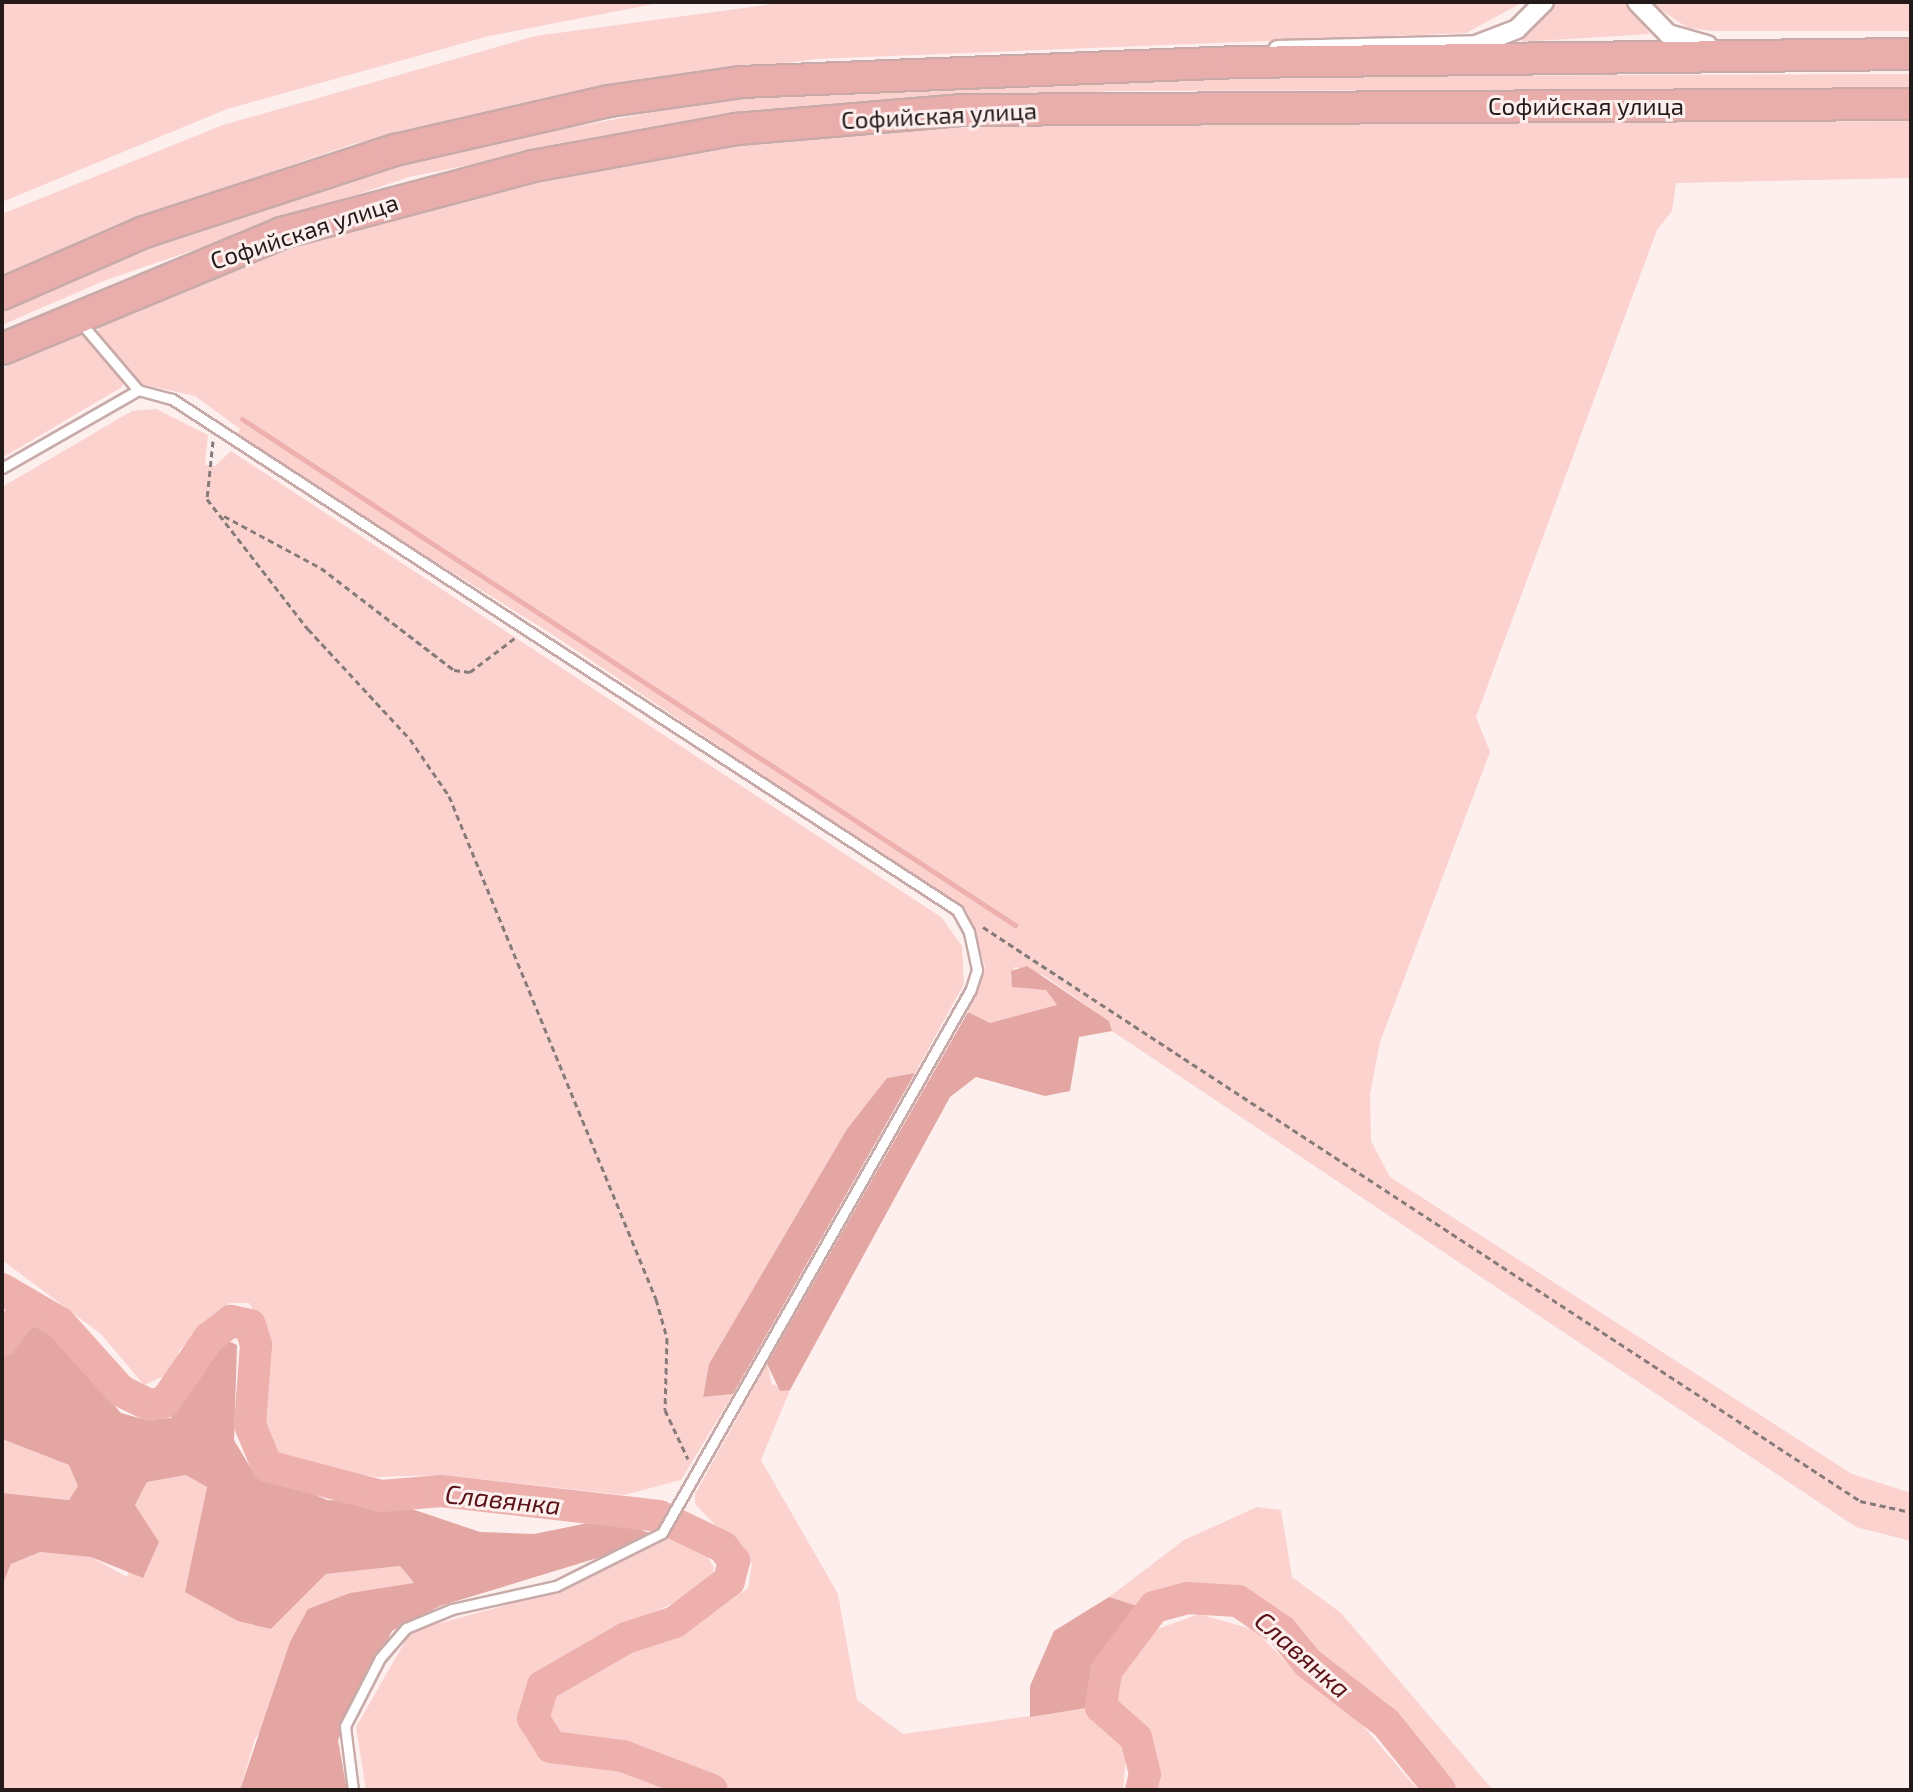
<!DOCTYPE html>
<html>
<head>
<meta charset="utf-8">
<style>
	body { margin:0 }
	#map { position:relative; width:1913px; height:1792px; overflow:hidden; background:#fcefee; font-family:"Exo 2",sans-serif }
	div>[style] { position:absolute }
	[style*='--x'] { left:calc(var(--x)*1px); top:calc(var(--y)*1px); width:calc(var(--w)*1px); rotate:calc(var(--a)*1deg) }
	.green>* { inset:0; background:#fcd2cf }
	.forest>* { inset:0; background:#e3a6a3 }
	.stream>* { height:5px; margin:-2.5px; padding:0 2.5px; transform-origin:2.5px; border-radius:2.5px; background:#edb0ad }
	.river>* { height:32px; margin:-16px; padding:0 16px; transform-origin:16px; border-radius:16px; background:#edb0ad }
	.path>* { height:3px; margin-top:-1.5px; transform-origin:0; background:repeating-linear-gradient(90deg,#867b7a 0 6px,transparent 0 10px) }
	.roads { filter:drop-shadow(2px 0 #c8aba9) drop-shadow(-2px 0 #c8aba9) drop-shadow(0 2px #c8aba9) drop-shadow(0 -2px #c8aba9) }
	.service>* { height:9px; margin:-4.5px; padding:0 4.5px; transform-origin:4.5px; border-radius:4.5px; background:#fff }
	.minor>* { height:18px; margin:-9px; padding:0 9px; transform-origin:9px; border-radius:9px; background:#fff }
	.primary>* { height:30px; margin:-15px; padding:0 15px; transform-origin:15px; border-radius:15px; background:#e9adac }
	span { translate:-50% -50%; white-space:nowrap; text-align:center; line-height:1.15; -webkit-text-stroke:6px #fcefee; paint-order:stroke }
	.street-label { font-size:24px; color:#241a19 }
	.water-label { font-size:26px; color:#591217; font-style:italic }
	.frame { position:absolute; inset:0; border:4px solid #241a19; pointer-events:none }
</style>
</head>
<body>
<div id="map">
	<div class="green">
		<i style="clip-path:polygon(2px 2px,664px 2px,489px 36px,227px 109px,2px 202px)"></i>
		<i style="clip-path:polygon(788px 2px,1523px 2px,1466px 33px,816px 59px,567px 94px,353px 144px,171px 206px,2px 276px,2px 214px,223px 125px,535px 36px)"></i>
		<i style="clip-path:polygon(1550px 2px,1624px 2px,1650px 34px,1521px 42px)"></i>
		<i style="clip-path:polygon(1649px 2px,1911px 2px,1911px 31px,1713px 31px,1688px 28px)"></i>
		<i style="clip-path:polygon(1911px 74px,1911px 89px,1113px 91px,713px 116px,409px 177px,106px 280px,2px 325px,2px 311px,93px 267px,411px 158px,733px 97px,1163px 77px)"></i>
		<i style="clip-path:polygon(1911px 121px,1911px 178px,1676px 183px,1672px 211px,1657px 230px,1476px 717px,1490px 752px,1380px 1042px,1370px 1094px,1371px 1141px,1390px 1177px,1852px 1474px,1911px 1493px,1911px 1541px,1856px 1527px,1112px 1031px,1109px 1021px,1043px 975px,1015px 967px,1010px 977px,1046px 990px,1057px 1005px,1052px 1009px,990px 1023px,968px 1012px,985px 966px,968px 913px,547px 631px,235px 438px,240px 429px,195px 396px,141px 384px,98px 332px,99px 324px,224px 272px,342px 232px,602px 166px,775px 139px,1023px 124px)"></i>
		<i style="clip-path:polygon(81px 330px,124px 380px,122px 387px,2px 458px,2px 369px)"></i>
		<i style="clip-path:polygon(156px 409px,208px 435px,205px 465px,215px 466px,231px 451px,941px 917px,962px 946px,964px 984px,915px 1073px,887px 1078px,847px 1129px,709px 1364px,703px 1397px,733px 1394px,681px 1480px,624px 1495px,442px 1475px,375px 1477px,281px 1457px,263px 1421px,268px 1333px,249px 1303px,230px 1303px,212px 1315px,179px 1351px,171px 1373px,144px 1385px,101px 1334px,2px 1260px,2px 487px,132px 411px)"></i>
		<i style="clip-path:polygon(767px 1364px,772px 1384px,790px 1390px,761px 1460px,838px 1594px,857px 1700px,903px 1734px,1086px 1708px,1127px 1747px,1123px 1790px,730px 1790px,676px 1762px,576px 1741px,545px 1724px,542px 1710px,568px 1684px,635px 1646px,686px 1631px,748px 1588px,752px 1564px,695px 1504px,695px 1494px)"></i>
		<i style="clip-path:polygon(2px 1439px,69px 1465px,79px 1486px,69px 1500px,2px 1493px)"></i>
		<i style="clip-path:polygon(187px 1475px,207px 1486px,186px 1592px,271px 1629px,326px 1574px,400px 1566px,414px 1584px,350px 1593px,255px 1739px,240px 1790px,2px 1790px,2px 1586px,11px 1564px,40px 1552px,91px 1557px,127px 1577px,144px 1521px,135px 1505px,147px 1482px)"></i>
		<i style="clip-path:polygon(1257px 1507px,1281px 1510px,1292px 1577px,1341px 1613px,1493px 1790px,1451px 1790px,1377px 1701px,1268px 1608px,1219px 1591px,1180px 1589px,1144px 1608px,1109px 1597px,1184px 1540px)"></i>
		<i style="clip-path:polygon(673px 1535px,705px 1552px,714px 1568px,710px 1586px,611px 1632px,528px 1682px,521px 1727px,539px 1755px,556px 1763px,611px 1766px,682px 1790px,366px 1790px,356px 1727px,411px 1631px,558px 1591px)"></i>
		<i style="clip-path:polygon(1199px 1614px,1255px 1630px,1293px 1669px,1341px 1700px,1418px 1790px,1150px 1790px,1156px 1759px,1145px 1734px,1112px 1702px,1119px 1670px,1144px 1634px)"></i>
	</div>
	<div class="forest">
		<i style="clip-path:polygon(1027px 966px,1109px 1021px,1112px 1031px,1079px 1037px,1070px 1091px,1045px 1096px,976px 1077px,950px 1097px,790px 1390px,780px 1391px,767px 1364px,968px 1012px,990px 1023px,1057px 1005px,1046px 990px,1012px 987px,1011px 971px)"></i>
		<i style="clip-path:polygon(915px 1073px,733px 1394px,703px 1397px,709px 1364px,847px 1129px,887px 1078px)"></i>
		<i style="clip-path:polygon(23px 1323px,50px 1332px,121px 1413px,146px 1420px,171px 1418px,206px 1358px,224px 1339px,237px 1345px,234px 1440px,250px 1467px,327px 1500px,397px 1504px,480px 1532px,534px 1534px,608px 1519px,650px 1533px,617px 1552px,440px 1606px,392px 1631px,338px 1740px,347px 1790px,240px 1790px,290px 1642px,308px 1609px,350px 1593px,414px 1583px,400px 1566px,326px 1574px,271px 1629px,238px 1621px,185px 1592px,207px 1487px,186px 1475px,147px 1482px,135px 1505px,159px 1542px,143px 1578px,91px 1557px,40px 1552px,11px 1564px,2px 1586px,2px 1493px,69px 1500px,78px 1486px,69px 1465px,2px 1439px,2px 1348px)"></i>
		<i style="clip-path:polygon(1109px 1597px,1144px 1608px,1089px 1683px,1086px 1708px,1030px 1717px,1030px 1686px,1054px 1631px)"></i>
	</div>
	<div class="stream">
		<i style="--x:242;--y:419;--w:924;--a:33.21"></i>
	</div>
	<div class="river">
		<i style="--x:2;--y:1289;--w:67;--a:30.4"></i>
		<i style="--x:60;--y:1323;--w:91;--a:48.1"></i>
		<i style="--x:121;--y:1391;--w:32;--a:26"></i>
		<i style="--x:150;--y:1405;--w:15;--a:-11"></i>
		<i style="--x:165;--y:1402;--w:78;--a:-55.5"></i>
		<i style="--x:209;--y:1338;--w:28;--a:-38"></i>
		<i style="--x:231;--y:1321;--w:19;--a:12"></i>
		<i style="--x:250;--y:1325;--w:21;--a:73"></i>
		<i style="--x:256;--y:1345;--w:80;--a:94.3"></i>
		<i style="--x:250;--y:1425;--w:44;--a:67.5"></i>
		<i style="--x:267;--y:1466;--w:118;--a:14.7"></i>
		<i style="--x:381;--y:1496;--w:60;--a:-4.8"></i>
		<i style="--x:441;--y:1491;--w:219;--a:6.5"></i>
		<i style="--x:659;--y:1516;--w:71;--a:25.8"></i>
		<i style="--x:723;--y:1547;--w:18;--a:52"></i>
		<i style="--x:734;--y:1561;--w:21;--a:104"></i>
		<i style="--x:729;--y:1581;--w:68;--a:142.8"></i>
		<i style="--x:675;--y:1622;--w:52;--a:161.9"></i>
		<i style="--x:626;--y:1638;--w:96;--a:150"></i>
		<i style="--x:543;--y:1686;--w:34;--a:107"></i>
		<i style="--x:533;--y:1718;--w:34;--a:58"></i>
		<i style="--x:551;--y:1747;--w:73;--a:7.1"></i>
		<i style="--x:623;--y:1756;--w:95;--a:20.9"></i>
		<i style="--x:2;--y:1341;--w:43;--a:-52.6"></i>
		<i style="--x:1141;--y:1790;--w:16;--a:-76"></i>
		<i style="--x:1145;--y:1774;--w:37;--a:-104"></i>
		<i style="--x:1136;--y:1738;--w:47;--a:-138.5"></i>
		<i style="--x:1101;--y:1707;--w:36;--a:-82"></i>
		<i style="--x:1106;--y:1671;--w:80;--a:-53.1"></i>
		<i style="--x:1154;--y:1607;--w:34;--a:-15"></i>
		<i style="--x:1187;--y:1598;--w:51;--a:3.4"></i>
		<i style="--x:1238;--y:1601;--w:53;--a:34.3"></i>
		<i style="--x:1282;--y:1631;--w:41;--a:50.9"></i>
		<i style="--x:1308;--y:1663;--w:98;--a:37.6"></i>
		<i style="--x:1386;--y:1723;--w:86;--a:51.1"></i>
	</div>
	<div class="path">
		<i style="--x:213;--y:441;--w:58;--a:95.9"></i>
		<i style="--x:207;--y:499;--w:165;--a:52.2"></i>
		<i style="--x:308;--y:629;--w:150;--a:47.2"></i>
		<i style="--x:410;--y:739;--w:69;--a:55.6"></i>
		<i style="--x:449;--y:796;--w:544;--a:67.63"></i>
		<i style="--x:656;--y:1299;--w:41;--a:74.2"></i>
		<i style="--x:667;--y:1338;--w:72;--a:91.6"></i>
		<i style="--x:665;--y:1410;--w:54;--a:64.9"></i>
		<i style="--x:224;--y:516;--w:110;--a:28.2"></i>
		<i style="--x:321;--y:568;--w:168;--a:37.5"></i>
		<i style="--x:454;--y:670;--w:16;--a:7"></i>
		<i style="--x:470;--y:672;--w:58;--a:-37.3"></i>
		<i style="--x:983;--y:927;--w:1048;--a:33.2"></i>
		<i style="--x:1860;--y:1501;--w:52;--a:12.2"></i>
	</div>
	<div class="roads">
		<div class="service">
			<i style="--x:81;--y:323;--w:88;--a:49.6"></i>
			<i style="--x:2;--y:468;--w:157;--a:-29.8"></i>
			<i style="--x:138;--y:390;--w:35;--a:15"></i>
			<i style="--x:172;--y:399;--w:937;--a:33.06"></i>
			<i style="--x:957;--y:910;--w:25;--a:61"></i>
			<i style="--x:969;--y:932;--w:39;--a:78"></i>
			<i style="--x:977;--y:970;--w:22;--a:108"></i>
			<i style="--x:970;--y:991;--w:623;--a:119.61"></i>
			<i style="--x:662;--y:1533;--w:119;--a:153.4"></i>
			<i style="--x:556;--y:1586;--w:107;--a:167.5"></i>
			<i style="--x:452;--y:1609;--w:50;--a:157.6"></i>
			<i style="--x:406;--y:1628;--w:40;--a:131"></i>
			<i style="--x:380;--y:1658;--w:76;--a:117.2"></i>
			<i style="--x:345;--y:1726;--w:64;--a:82.9"></i>
		</div>
		<div class="minor">
			<i style="--x:1637;--y:2;--w:45;--a:45.9"></i>
			<i style="--x:1668;--y:34;--w:41;--a:15.8"></i>
			<i style="--x:1278;--y:50;--w:198;--a:-1.4"></i>
			<i style="--x:1476;--y:45;--w:44;--a:-21.3"></i>
			<i style="--x:1517;--y:29;--w:38;--a:-45"></i>
		</div>
		<div class="primary">
			<i style="--x:2;--y:294;--w:155;--a:-23.6"></i>
			<i style="--x:144;--y:232;--w:264;--a:-18.1"></i>
			<i style="--x:395;--y:150;--w:220;--a:-12.9"></i>
			<i style="--x:609;--y:101;--w:133;--a:-8.2"></i>
			<i style="--x:741;--y:82;--w:495;--a:-2.3"></i>
			<i style="--x:1236;--y:62;--w:675;--a:-0.68"></i>
			<i style="--x:2;--y:349;--w:303;--a:-22.5"></i>
			<i style="--x:282;--y:233;--w:260;--a:-14.9"></i>
			<i style="--x:533;--y:166;--w:207;--a:-10.3"></i>
			<i style="--x:737;--y:129;--w:225;--a:-4.8"></i>
			<i style="--x:961;--y:110;--w:950;--a:-0.36"></i>
		</div>
	</div>
	<div class="street-label">
		<span style="left:1586px;top:106px">Софийская улица</span>
		<span style="left:939px;top:115px;rotate:-3deg">Софийская улица</span>
		<span style="left:304px;top:231px;rotate:-18deg">Софийская улица</span>
	</div>
	<div class="water-label">
		<span style="left:503px;top:1499px;rotate:6deg">Славянка</span>
		<span style="left:1303px;top:1654px;rotate:41deg">Славянка</span>
	</div>
	<div class="frame"></div>
</div>
</body>
</html>
